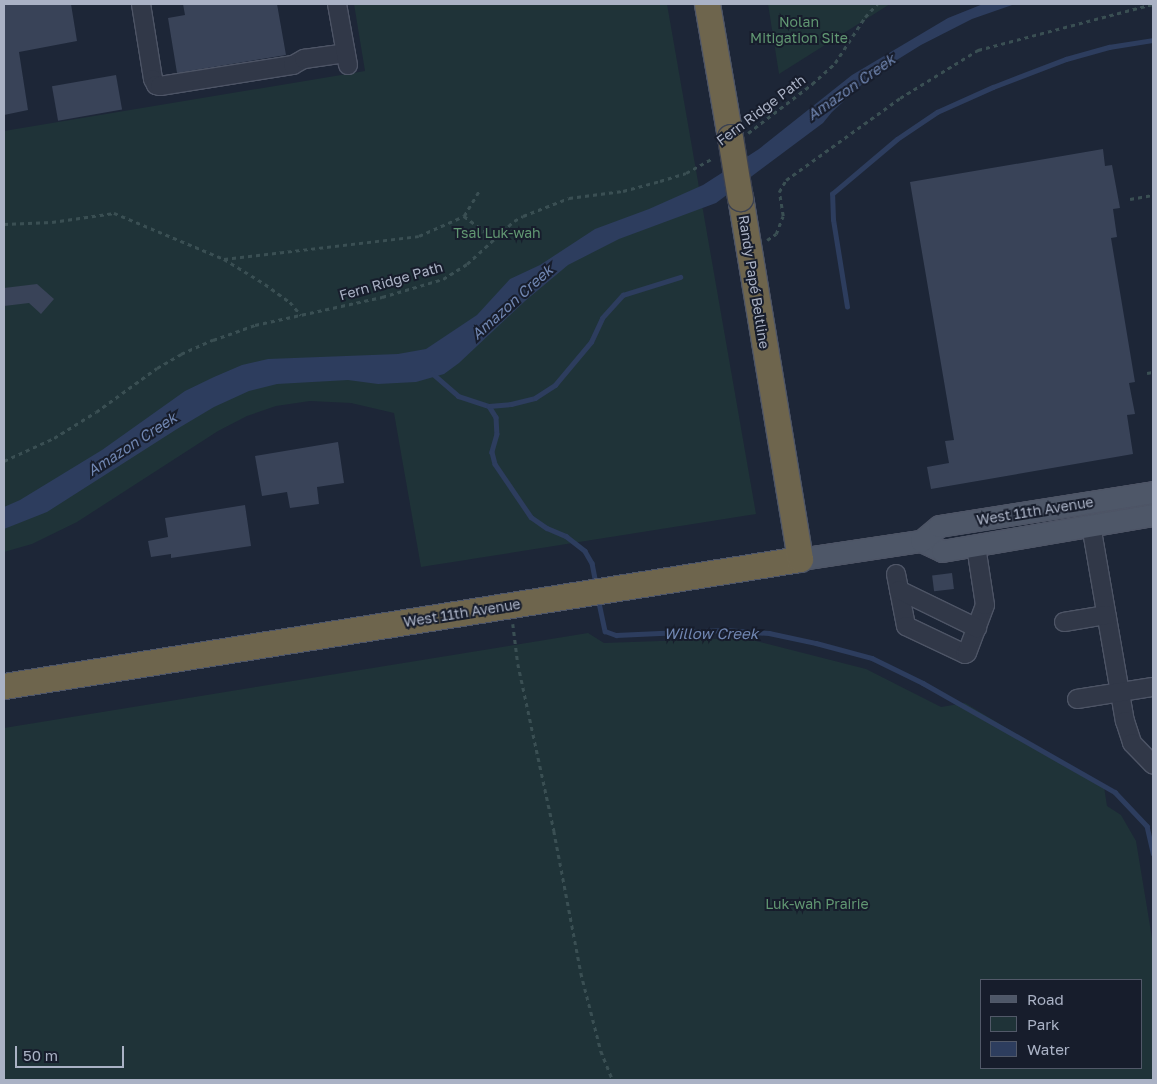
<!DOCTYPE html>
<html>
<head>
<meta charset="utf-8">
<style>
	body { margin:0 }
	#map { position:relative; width:1157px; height:1084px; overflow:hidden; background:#1d2637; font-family:"Golos Text",sans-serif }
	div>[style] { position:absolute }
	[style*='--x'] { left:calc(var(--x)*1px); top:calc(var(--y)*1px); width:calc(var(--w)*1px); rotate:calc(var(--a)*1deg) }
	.green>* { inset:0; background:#1f3338 }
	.water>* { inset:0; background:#2d3d5e }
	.stream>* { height:4.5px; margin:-2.25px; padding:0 2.25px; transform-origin:2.25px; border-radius:2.25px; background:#2d3d5e }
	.building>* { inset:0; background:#394358; transform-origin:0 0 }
	.path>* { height:2.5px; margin-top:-1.25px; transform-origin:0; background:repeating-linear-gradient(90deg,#3a4f53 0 4px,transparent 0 8px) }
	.roads { filter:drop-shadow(1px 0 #4e5566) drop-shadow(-1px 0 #4e5566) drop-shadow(0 1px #4e5566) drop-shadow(0 -1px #4e5566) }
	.minor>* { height:18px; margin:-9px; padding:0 9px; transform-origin:9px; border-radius:9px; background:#313848 }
	.major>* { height:21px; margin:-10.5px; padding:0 10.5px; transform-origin:10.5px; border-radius:10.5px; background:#4e5768 }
	.highway>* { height:25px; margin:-12.5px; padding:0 12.5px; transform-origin:12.5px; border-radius:12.5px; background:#6e654d }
	.bridges { filter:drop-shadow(1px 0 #3c4252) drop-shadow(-1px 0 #3c4252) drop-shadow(0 1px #3c4252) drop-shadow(0 -1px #3c4252) }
	.highway-bridge>* { height:25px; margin:-12.5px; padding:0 12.5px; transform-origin:12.5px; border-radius:12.5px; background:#6e654d }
	span { translate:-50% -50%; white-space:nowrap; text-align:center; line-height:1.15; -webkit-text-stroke:4px #171d2c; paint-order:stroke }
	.park-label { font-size:14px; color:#619772 }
	.street-label { font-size:14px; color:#aab2c5 }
	.water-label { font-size:15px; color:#7086b1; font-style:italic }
	.frame { position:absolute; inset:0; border:5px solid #aab2c5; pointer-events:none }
	.legend { position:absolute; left:980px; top:979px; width:162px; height:90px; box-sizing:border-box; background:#171d2c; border:1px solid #525969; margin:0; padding:6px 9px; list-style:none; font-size:15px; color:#aab2c5 }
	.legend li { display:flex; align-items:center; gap:10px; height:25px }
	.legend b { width:25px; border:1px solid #525969 }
	.scale { position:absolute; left:15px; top:1046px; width:109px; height:22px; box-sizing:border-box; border:2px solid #aab2c5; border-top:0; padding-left:6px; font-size:15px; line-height:18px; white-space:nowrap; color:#aab2c5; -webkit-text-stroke:4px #171d2c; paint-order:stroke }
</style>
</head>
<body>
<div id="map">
	<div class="green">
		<i style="clip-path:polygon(354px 4px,667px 4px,756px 514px,421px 567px,394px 413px,351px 403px,310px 401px,276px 406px,247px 416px,218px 431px,77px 522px,32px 544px,4px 552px,4px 131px,365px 71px)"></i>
		<i style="clip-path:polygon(768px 4px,890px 4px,779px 74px)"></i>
		<i style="clip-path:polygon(evenodd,588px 633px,604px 643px,744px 638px,866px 669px,941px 707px,965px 703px,1104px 787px,1107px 806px,1121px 815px,1136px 841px,1153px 944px,1153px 1080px,4px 1080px,4px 728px,588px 633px,981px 980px,1141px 980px,1141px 1068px,981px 1068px,981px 980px)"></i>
	</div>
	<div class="water">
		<i style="clip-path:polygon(983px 4px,1015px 4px,972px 19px,921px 45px,871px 76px,832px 112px,823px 123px,716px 203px,619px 239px,568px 265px,525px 301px,459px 363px,444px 374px,416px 382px,378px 384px,348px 380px,277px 384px,249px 391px,214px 407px,177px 429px,47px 512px,4px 529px,4px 507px,20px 500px,102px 450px,185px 391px,214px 377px,242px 365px,268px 359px,398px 354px,426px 349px,477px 315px,510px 279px,540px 265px,595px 229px,649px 209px,703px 185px,759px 149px,852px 75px,948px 18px)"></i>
	</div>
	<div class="stream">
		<i style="--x:847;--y:307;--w:88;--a:-99.1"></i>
		<i style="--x:833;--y:220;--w:26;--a:-92"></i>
		<i style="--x:832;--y:194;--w:85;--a:-40.2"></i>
		<i style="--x:897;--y:139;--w:48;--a:-34"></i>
		<i style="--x:937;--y:112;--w:61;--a:-24.1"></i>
		<i style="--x:993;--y:87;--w:78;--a:-21"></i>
		<i style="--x:1066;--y:59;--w:45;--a:-15.6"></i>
		<i style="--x:1109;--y:47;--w:45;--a:-9"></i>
		<i style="--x:432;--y:373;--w:35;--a:41"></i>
		<i style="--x:458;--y:396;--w:33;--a:18"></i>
		<i style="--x:489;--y:406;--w:13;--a:58"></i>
		<i style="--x:496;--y:417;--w:17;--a:87"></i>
		<i style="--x:497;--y:434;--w:19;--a:106"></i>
		<i style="--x:492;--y:452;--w:12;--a:76"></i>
		<i style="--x:495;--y:464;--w:64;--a:55.8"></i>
		<i style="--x:531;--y:517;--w:19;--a:35"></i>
		<i style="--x:547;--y:528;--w:21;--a:23"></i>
		<i style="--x:566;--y:536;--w:24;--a:38"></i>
		<i style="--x:585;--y:551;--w:14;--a:60"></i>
		<i style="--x:592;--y:563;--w:20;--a:79"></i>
		<i style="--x:489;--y:406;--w:22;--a:-5"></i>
		<i style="--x:511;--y:404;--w:25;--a:-14"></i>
		<i style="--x:535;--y:398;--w:24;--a:-33"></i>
		<i style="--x:555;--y:385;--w:56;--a:-50.1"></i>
		<i style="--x:591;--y:342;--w:26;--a:-65"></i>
		<i style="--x:602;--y:318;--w:31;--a:-48"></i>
		<i style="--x:623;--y:295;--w:60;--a:-17.5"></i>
		<i style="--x:598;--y:598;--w:34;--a:78"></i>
		<i style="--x:605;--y:631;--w:12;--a:20"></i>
		<i style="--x:616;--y:635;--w:109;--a:-2.6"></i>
		<i style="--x:725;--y:630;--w:44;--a:3.9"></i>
		<i style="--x:769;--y:633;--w:48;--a:12"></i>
		<i style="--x:816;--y:643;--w:58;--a:15"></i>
		<i style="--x:872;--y:658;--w:57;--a:26.1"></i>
		<i style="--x:923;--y:683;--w:221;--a:29.6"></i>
		<i style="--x:1115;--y:792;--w:47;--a:46.7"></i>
		<i style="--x:1147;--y:826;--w:28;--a:77"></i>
	</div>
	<div class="building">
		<i style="clip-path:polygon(4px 4px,71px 4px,77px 41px,19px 52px,28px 110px,4px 115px)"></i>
		<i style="clip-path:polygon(183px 4px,277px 4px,286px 55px,177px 73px,168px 18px,185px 15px)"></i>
		<i style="left:116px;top:75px;width:35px;height:65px;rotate:80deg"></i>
		<i style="clip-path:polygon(1103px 149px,1105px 166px,1112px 165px,1120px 208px,1113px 209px,1117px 237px,1111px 238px,1135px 382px,1129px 383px,1135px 414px,1127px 415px,1133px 454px,931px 489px,927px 467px,949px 463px,945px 441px,954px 440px,910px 182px)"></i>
		<i style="clip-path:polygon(37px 284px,54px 299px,41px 314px,29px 303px,4px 306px,4px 288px)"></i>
		<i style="clip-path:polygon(338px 442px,344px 483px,317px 487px,319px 504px,290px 508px,287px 492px,262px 496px,255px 456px)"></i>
		<i style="clip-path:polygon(245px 505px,251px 546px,171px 558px,171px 554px,151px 557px,148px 541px,168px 537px,165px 518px)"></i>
		<i style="left:952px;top:573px;width:16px;height:20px;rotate:83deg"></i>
	</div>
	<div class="path">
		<i style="--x:748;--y:133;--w:81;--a:-37.4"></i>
		<i style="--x:812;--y:84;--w:31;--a:-42"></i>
		<i style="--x:835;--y:63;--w:55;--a:-56.9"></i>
		<i style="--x:865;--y:17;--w:18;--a:-47"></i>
		<i style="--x:1130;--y:199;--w:23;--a:-10"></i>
		<i style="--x:464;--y:216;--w:31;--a:-59"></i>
		<i style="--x:4;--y:224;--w:48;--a:-2.4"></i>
		<i style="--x:52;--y:222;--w:63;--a:-8.3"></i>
		<i style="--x:114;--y:213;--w:119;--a:22.7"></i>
		<i style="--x:224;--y:259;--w:48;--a:31.4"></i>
		<i style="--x:265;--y:284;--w:31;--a:36"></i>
		<i style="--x:290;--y:302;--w:17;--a:50"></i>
		<i style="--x:767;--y:240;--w:11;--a:-34"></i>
		<i style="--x:776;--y:234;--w:19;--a:-69"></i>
		<i style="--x:783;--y:216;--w:24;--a:-99"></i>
		<i style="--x:779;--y:192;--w:14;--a:-60"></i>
		<i style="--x:786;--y:180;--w:140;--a:-35.7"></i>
		<i style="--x:900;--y:98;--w:92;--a:-31.6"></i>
		<i style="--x:978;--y:50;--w:181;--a:-14.7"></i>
		<i style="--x:224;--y:259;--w:196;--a:-6.7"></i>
		<i style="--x:419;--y:236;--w:49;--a:-24"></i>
		<i style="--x:464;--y:216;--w:38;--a:37"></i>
		<i style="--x:1147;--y:373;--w:6;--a:-9"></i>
		<i style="--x:4;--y:461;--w:55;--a:-24.7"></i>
		<i style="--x:54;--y:438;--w:49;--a:-31.8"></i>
		<i style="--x:96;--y:412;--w:75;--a:-35.8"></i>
		<i style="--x:157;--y:368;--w:28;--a:-30"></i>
		<i style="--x:181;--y:354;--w:35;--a:-24"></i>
		<i style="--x:213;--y:340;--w:45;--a:-19.7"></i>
		<i style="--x:255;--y:325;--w:130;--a:-12.4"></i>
		<i style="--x:382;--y:297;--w:64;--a:-16.4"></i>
		<i style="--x:443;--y:279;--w:28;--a:-32"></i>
		<i style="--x:467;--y:264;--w:64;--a:-42.5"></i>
		<i style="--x:514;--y:221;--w:10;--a:-29"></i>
		<i style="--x:523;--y:216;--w:49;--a:-21.4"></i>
		<i style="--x:569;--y:198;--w:54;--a:-7.4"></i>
		<i style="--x:623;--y:191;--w:38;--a:-15"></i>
		<i style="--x:660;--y:181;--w:27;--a:-17"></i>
		<i style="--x:686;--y:173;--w:31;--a:-29"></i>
		<i style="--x:513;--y:624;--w:40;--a:82.9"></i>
		<i style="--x:518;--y:664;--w:171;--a:77.8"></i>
		<i style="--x:554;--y:831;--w:145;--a:79.2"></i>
		<i style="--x:581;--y:973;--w:81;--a:75.6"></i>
		<i style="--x:601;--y:1051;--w:31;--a:68"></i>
	</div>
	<div class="roads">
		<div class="minor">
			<i style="--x:141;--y:4;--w:76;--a:80.9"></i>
			<i style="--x:153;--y:79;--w:7;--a:63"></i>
			<i style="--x:156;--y:85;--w:4;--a:14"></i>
			<i style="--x:160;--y:86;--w:135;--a:-9"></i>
			<i style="--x:293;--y:65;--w:13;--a:-29"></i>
			<i style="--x:304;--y:59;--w:42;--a:-8.1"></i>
			<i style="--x:337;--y:4;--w:62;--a:79.8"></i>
			<i style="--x:1091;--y:525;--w:199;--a:80.2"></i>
			<i style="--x:1125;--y:721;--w:23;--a:72"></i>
			<i style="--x:1132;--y:743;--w:30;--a:46"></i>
			<i style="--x:896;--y:574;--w:53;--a:79.1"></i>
			<i style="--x:906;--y:626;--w:65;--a:25.4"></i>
			<i style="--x:965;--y:654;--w:2;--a:-27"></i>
			<i style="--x:967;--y:653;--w:51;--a:-69.4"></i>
			<i style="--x:985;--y:605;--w:60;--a:-98.7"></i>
			<i style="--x:899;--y:590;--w:87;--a:26"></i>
			<i style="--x:1064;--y:622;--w:43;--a:-9.5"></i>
			<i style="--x:1077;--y:699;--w:77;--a:-9"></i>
		</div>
		<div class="major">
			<i style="--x:921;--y:541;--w:23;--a:25"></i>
			<i style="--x:942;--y:551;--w:214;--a:-9.7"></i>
			<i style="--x:800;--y:559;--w:122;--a:-8.5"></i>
			<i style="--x:921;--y:541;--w:23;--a:-40"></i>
			<i style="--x:939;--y:526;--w:217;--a:-9"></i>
		</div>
		<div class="highway">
			<i style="--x:707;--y:4;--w:135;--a:80.2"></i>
			<i style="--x:4;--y:686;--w:806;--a:-9.07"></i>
			<i style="--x:800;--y:559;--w:366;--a:-99.4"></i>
		</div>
	</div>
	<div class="bridges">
		<div class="highway-bridge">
			<i style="--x:730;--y:137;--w:62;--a:80.7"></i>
		</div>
	</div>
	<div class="park-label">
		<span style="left:799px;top:30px">Nolan<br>Mitigation Site</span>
		<span style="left:497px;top:233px">Tsal Luk-wah</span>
		<span style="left:817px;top:904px">Luk-wah Prairie</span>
	</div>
	<div class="street-label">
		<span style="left:761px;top:110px;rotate:-37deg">Fern Ridge Path</span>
		<span style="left:391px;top:281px;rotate:-16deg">Fern Ridge Path</span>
		<span style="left:754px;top:282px;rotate:81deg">Randy Papé Beltline</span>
		<span style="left:1035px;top:511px;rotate:-9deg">West 11th Avenue</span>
		<span style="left:462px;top:613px;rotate:-9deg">West 11th Avenue</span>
	</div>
	<div class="water-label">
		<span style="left:851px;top:87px;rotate:-35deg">Amazon Creek</span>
		<span style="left:512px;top:302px;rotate:-42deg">Amazon Creek</span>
		<span style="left:132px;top:444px;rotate:-33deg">Amazon Creek</span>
		<span style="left:711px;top:634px">Willow Creek</span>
	</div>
	<div class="frame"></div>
	<ul class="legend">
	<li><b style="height:6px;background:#4e5768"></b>Road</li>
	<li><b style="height:14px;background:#1f3338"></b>Park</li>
	<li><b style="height:14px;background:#2d3d5e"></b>Water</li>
	</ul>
	<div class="scale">50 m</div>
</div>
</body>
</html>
